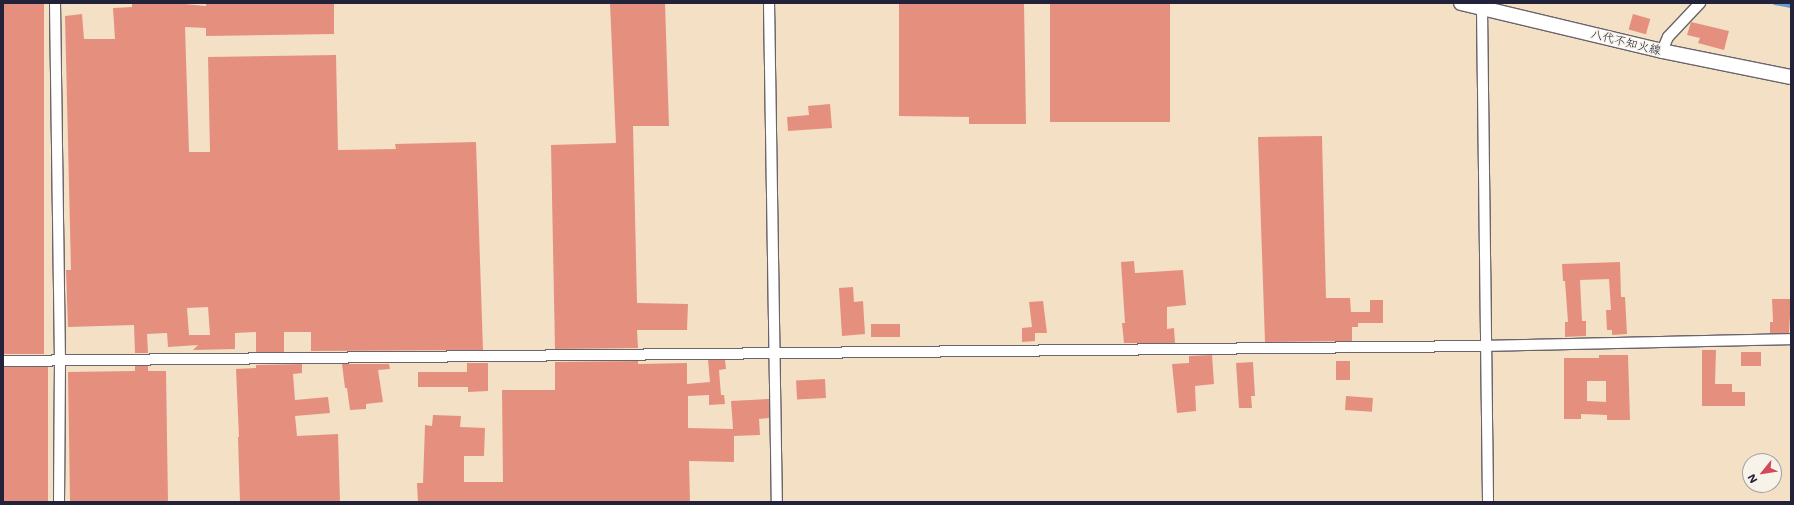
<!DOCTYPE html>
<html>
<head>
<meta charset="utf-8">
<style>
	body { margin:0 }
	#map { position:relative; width:1794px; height:505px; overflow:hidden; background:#f3e0c5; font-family:Mali,"Klee One",sans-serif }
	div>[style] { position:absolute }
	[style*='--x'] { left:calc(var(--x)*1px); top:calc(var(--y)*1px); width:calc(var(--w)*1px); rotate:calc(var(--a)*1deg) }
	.stream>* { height:4px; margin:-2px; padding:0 2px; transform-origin:2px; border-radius:2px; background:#639ed3 }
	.building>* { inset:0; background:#e5907f; transform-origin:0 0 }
	.roads { filter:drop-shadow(1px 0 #6b646b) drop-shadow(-1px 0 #6b646b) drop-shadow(0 1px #6b646b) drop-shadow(0 -1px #6b646b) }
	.street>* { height:10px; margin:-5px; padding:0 5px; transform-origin:5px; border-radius:5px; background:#fff }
	.secondary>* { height:14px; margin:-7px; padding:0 7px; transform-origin:7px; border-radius:7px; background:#fff }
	span { translate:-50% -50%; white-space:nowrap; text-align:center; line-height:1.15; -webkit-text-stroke:3px #f7f3e8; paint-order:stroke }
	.street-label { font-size:12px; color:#22223b }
	.frame { position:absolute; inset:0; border:4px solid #22223b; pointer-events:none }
	.north { position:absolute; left:1742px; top:453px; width:40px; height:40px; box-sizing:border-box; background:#f7f3e8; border:1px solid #a29fa3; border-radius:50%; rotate:240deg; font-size:11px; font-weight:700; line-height:16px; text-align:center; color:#22223b }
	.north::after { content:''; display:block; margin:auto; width:14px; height:18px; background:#d1495b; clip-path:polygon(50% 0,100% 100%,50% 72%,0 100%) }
</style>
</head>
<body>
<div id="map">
	<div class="stream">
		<i style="--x:1775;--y:3;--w:16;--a:11"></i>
	</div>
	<div class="building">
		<i style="left:3px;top:3px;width:41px;height:351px"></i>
		<i style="clip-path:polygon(evenodd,132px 3px,174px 3px,206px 6px,206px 3px,334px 3px,334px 34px,206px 36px,206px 28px,185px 27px,189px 152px,210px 152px,208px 57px,336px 55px,338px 150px,396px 149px,395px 144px,476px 142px,483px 350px,311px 351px,311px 332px,284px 332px,284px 352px,256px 352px,256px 332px,235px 333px,235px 349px,193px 350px,198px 345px,168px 347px,167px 333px,147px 334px,148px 353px,135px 353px,134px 325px,68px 327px,66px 270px,71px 270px,65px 16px,82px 14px,84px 39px,115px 39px,113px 8px,132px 7px,132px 3px,208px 307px,210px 335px,189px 335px,187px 308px,208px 307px)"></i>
		<i style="clip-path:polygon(610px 3px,665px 3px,669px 126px,633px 126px,637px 303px,688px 304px,687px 330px,637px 330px,638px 348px,555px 349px,551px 145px,616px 143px)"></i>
		<i style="clip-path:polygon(899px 3px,1024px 3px,1026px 124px,969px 124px,969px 117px,899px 116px)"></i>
		<i style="left:1050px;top:3px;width:120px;height:119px"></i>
		<i style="left:1633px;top:14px;width:18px;height:16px;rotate:16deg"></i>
		<i style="clip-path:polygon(1691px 22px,1729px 31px,1724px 50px,1698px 43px,1700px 38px,1687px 35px)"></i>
		<i style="clip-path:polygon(830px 104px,832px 128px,788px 131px,787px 117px,809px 115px,808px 106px)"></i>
		<i style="clip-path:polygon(1322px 136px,1326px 298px,1350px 298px,1351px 312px,1370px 312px,1370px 300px,1383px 300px,1383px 323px,1358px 323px,1358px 327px,1352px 327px,1352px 341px,1265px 342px,1258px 137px)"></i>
		<i style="clip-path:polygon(1134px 261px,1135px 273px,1183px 270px,1186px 305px,1167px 307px,1167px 329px,1174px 328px,1175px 343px,1124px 343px,1122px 323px,1125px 323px,1121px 262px)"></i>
		<i style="clip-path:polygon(1620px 262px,1621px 297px,1625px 297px,1627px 334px,1612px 335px,1612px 330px,1607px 330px,1606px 310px,1611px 310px,1609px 279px,1580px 280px,1582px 321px,1586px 321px,1586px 336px,1565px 337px,1565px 322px,1568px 322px,1565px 281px,1563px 281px,1562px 264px)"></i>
		<i style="clip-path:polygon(853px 287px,854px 302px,863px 301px,865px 334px,842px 336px,839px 288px)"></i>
		<i style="clip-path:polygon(1772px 299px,1791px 299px,1789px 333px,1770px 333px,1770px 322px,1773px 322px)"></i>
		<i style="clip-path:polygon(1043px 301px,1047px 333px,1035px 333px,1035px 341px,1022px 342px,1022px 328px,1032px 327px,1029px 302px)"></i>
		<i style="left:900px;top:324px;width:13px;height:29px;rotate:90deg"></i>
		<i style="clip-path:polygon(1702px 350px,1716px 350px,1715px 384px,1732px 384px,1732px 392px,1745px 392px,1745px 406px,1702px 406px)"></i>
		<i style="left:1741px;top:352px;width:20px;height:14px"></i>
		<i style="clip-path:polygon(1212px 355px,1214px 384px,1195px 386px,1196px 411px,1177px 413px,1172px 364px,1189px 363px,1189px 356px)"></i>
		<i style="clip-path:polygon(evenodd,1599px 355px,1628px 355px,1630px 420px,1607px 420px,1607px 415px,1581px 414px,1581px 419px,1564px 419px,1564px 358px,1599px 358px,1599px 355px,1587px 381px,1606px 381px,1606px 402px,1587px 401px,1587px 381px)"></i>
		<i style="clip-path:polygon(708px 360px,725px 360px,726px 369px,719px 370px,721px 395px,724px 395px,725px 404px,709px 405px,709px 395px,688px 396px,688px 428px,733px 429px,731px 401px,769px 399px,769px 418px,759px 419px,760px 435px,734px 436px,734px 462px,689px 461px,690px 502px,418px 502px,417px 483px,423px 483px,425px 425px,432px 426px,433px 415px,461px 416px,460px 427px,485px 428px,484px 456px,464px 456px,464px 482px,503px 482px,502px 390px,555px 390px,555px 362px,638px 361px,638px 364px,687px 363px,687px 384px,710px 382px)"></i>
		<i style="left:1336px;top:361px;width:14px;height:19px"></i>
		<i style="clip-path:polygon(1253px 362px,1255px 396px,1251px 396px,1252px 408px,1239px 408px,1236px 363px)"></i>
		<i style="clip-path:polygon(467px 363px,488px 363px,488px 391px,468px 392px,468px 387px,418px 387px,418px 372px,467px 372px)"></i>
		<i style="clip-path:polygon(302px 364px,302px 373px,293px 374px,295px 400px,328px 397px,330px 413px,295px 416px,297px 436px,338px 434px,340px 502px,240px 502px,238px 437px,239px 437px,236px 369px,256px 368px,256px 365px)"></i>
		<i style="clip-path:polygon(342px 364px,389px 364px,390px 369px,378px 370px,383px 402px,366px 404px,366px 409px,350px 410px,347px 388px,345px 388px)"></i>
		<i style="clip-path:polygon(135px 366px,148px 366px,148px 371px,166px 371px,168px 502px,70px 502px,68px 372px,135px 371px)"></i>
		<i style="left:3px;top:367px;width:45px;height:135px"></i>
		<i style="left:825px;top:379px;width:19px;height:29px;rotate:87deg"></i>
		<i style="left:1346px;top:396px;width:27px;height:14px;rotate:4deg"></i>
	</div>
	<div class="roads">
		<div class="street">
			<i style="--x:55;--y:3;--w:357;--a:89.2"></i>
			<i style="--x:60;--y:360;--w:142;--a:90.4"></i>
			<i style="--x:769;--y:3;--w:499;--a:89.1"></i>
			<i style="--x:1482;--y:8;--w:494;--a:89.3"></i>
			<i style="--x:1662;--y:51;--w:15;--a:-67"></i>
			<i style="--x:1668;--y:37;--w:47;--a:-46.7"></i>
			<i style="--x:3;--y:361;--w:1483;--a:-0.58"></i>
			<i style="--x:1486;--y:346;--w:305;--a:-1.3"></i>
		</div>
		<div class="secondary">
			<i style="--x:1461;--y:3;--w:207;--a:13.4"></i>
			<i style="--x:1662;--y:51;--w:132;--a:11.4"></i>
		</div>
	</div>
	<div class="street-label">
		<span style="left:1626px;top:42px;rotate:14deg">八代不知火線</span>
	</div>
	<div class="frame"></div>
	<div class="north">N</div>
</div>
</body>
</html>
